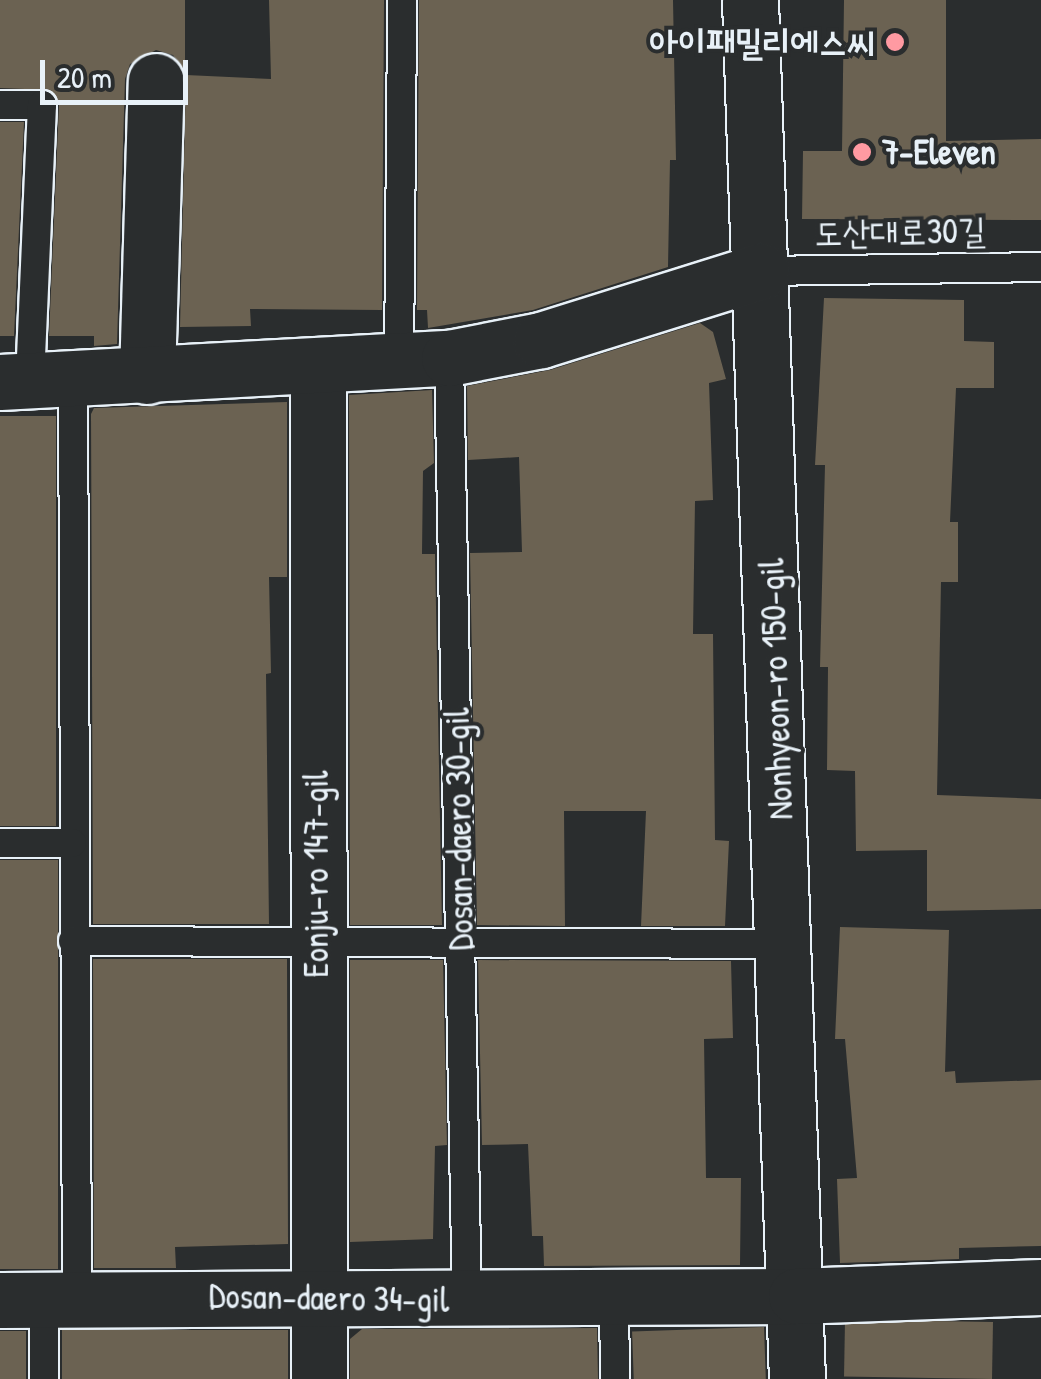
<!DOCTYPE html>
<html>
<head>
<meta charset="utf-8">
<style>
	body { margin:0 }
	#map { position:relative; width:1041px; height:1379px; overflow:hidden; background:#2a2d2e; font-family:"Patrick Hand","Poor Story",sans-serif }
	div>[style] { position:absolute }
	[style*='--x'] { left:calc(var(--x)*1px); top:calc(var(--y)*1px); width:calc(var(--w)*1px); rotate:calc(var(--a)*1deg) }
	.building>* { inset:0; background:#6b6252; transform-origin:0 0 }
	.roads { filter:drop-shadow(2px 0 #e8f1f8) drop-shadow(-2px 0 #e8f1f8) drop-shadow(0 2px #e8f1f8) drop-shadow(0 -2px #e8f1f8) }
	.lane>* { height:28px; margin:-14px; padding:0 14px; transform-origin:14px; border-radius:14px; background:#2a2d2e }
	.street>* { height:55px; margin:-27.5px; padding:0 27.5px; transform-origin:27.5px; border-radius:27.5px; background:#2a2d2e }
	.dots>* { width:28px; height:28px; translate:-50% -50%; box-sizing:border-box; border:5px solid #2a2d2e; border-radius:50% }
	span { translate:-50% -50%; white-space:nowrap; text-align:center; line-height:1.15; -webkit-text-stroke:8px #2a2d2e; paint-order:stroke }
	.poi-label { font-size:35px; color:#e8f1f8; font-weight:700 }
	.right { translate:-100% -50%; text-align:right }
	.left { translate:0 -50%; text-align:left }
	.street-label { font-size:35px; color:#e8f1f8 }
	.scale { position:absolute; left:40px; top:60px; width:148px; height:45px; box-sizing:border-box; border:5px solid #e8f1f8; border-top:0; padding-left:12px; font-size:30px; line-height:35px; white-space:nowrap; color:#e8f1f8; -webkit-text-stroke:8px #2a2d2e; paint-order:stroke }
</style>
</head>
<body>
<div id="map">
	<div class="building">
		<i style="clip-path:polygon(0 0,185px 0,185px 71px,173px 55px,156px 50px,130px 64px,125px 79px,117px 344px,94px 346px,94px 336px,49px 336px,59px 105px,50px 90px,0 88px)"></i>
		<i style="clip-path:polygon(269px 0,384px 0,382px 310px,250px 309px,251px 326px,180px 327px,186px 75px,271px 79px)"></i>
		<i style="clip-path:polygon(419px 0,673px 0,676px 160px,670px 160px,668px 267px,533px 310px,428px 328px,427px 310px,417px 310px)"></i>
		<i style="clip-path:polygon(844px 0,946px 0,946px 141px,1041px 139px,1041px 220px,802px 219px,803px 151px,842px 151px)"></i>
		<i style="clip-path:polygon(0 122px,24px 122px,14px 336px,0 336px)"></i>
		<i style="clip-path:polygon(824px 298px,964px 300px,964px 341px,994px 342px,994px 388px,956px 388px,950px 522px,958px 522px,958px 582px,941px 582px,937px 795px,1041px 799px,1041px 909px,927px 911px,927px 850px,856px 851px,855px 771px,827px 770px,828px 667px,820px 667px,825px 465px,815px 465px)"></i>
		<i style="clip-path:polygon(700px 323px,713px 332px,726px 379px,709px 383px,713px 500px,695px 501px,693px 634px,713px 634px,715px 840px,729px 841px,725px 926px,641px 926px,646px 811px,564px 811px,565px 926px,477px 925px,470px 553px,522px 552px,519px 457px,468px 460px,467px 386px,550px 370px)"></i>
		<i style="clip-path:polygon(432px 390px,434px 463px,423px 471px,422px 554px,435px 554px,442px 925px,350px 925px,349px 395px)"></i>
		<i style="clip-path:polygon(287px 402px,287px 577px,269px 577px,271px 673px,266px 674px,269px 924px,93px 924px,91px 414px,94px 408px)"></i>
		<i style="left:56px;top:416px;width:410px;height:56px;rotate:90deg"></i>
		<i style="left:0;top:860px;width:58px;height:409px"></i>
		<i style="clip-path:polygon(840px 927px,949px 930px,945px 1072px,955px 1071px,956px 1083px,1041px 1080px,1041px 1246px,959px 1248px,959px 1259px,840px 1263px,837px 1179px,857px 1178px,845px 1039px,835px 1039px)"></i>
		<i style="clip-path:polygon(93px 959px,287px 959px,288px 1244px,175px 1247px,176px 1268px,94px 1268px)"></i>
		<i style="clip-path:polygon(350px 960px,443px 960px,447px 1145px,435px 1146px,433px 1239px,350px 1242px)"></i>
		<i style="clip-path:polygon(478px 960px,731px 961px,733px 1038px,704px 1039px,706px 1178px,741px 1178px,740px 1265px,544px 1266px,543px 1236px,532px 1236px,528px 1144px,482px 1145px)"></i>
		<i style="left:993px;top:1322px;width:57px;height:148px;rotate:91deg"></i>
		<i style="left:764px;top:1327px;width:52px;height:132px;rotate:88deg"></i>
		<i style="clip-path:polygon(597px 1328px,598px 1379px,350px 1379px,350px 1339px,362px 1329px)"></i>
		<i style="left:288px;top:1330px;width:49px;height:226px;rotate:90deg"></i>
		<i style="left:0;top:1331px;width:26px;height:48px"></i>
	</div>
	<div class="roads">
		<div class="lane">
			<i style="--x:0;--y:105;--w:42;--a:0"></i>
			<i style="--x:42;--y:105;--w:276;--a:92.5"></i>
			<i style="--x:761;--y:271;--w:280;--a:-0.8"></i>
			<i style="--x:449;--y:358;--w:942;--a:88.91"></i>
			<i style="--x:399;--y:362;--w:362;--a:-89.5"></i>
			<i style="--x:73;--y:379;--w:919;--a:89.75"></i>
			<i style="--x:0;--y:843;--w:72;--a:0"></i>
			<i style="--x:73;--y:941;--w:712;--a:0.24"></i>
			<i style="--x:44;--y:1298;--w:81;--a:90"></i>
			<i style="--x:614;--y:1298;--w:81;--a:89.3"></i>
		</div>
		<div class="street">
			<i style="--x:750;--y:0;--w:1380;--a:88.05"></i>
			<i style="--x:318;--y:368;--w:1011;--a:89.94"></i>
			<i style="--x:147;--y:376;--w:295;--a:-88.3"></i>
			<i style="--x:0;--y:382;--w:450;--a:-3.1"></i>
			<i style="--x:449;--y:358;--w:94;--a:-11.1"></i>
			<i style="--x:541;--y:340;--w:231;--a:-17.4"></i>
			<i style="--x:0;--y:1300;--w:796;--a:-0.29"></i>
			<i style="--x:796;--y:1296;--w:245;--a:-2.1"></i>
		</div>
	</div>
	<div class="dots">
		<i style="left:895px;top:42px;background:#ff9aa2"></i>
		<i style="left:862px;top:152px;background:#ff9aa2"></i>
	</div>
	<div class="poi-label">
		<span class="right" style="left:875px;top:42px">아이패밀리에스씨</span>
		<span class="left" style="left:882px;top:152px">7-Eleven</span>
	</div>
	<div class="street-label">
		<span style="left:900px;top:232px;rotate:-1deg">도산대로30길</span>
		<span style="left:776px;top:689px;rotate:-92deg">Nonhyeon-ro 150-gil</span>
		<span style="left:459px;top:829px;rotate:-91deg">Dosan-daero 30-gil</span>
		<span style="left:316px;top:874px;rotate:-90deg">Eonju-ro 147-gil</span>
		<span style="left:329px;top:1298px;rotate:1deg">Dosan-daero 34-gil</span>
	</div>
	<div class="scale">20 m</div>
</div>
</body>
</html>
